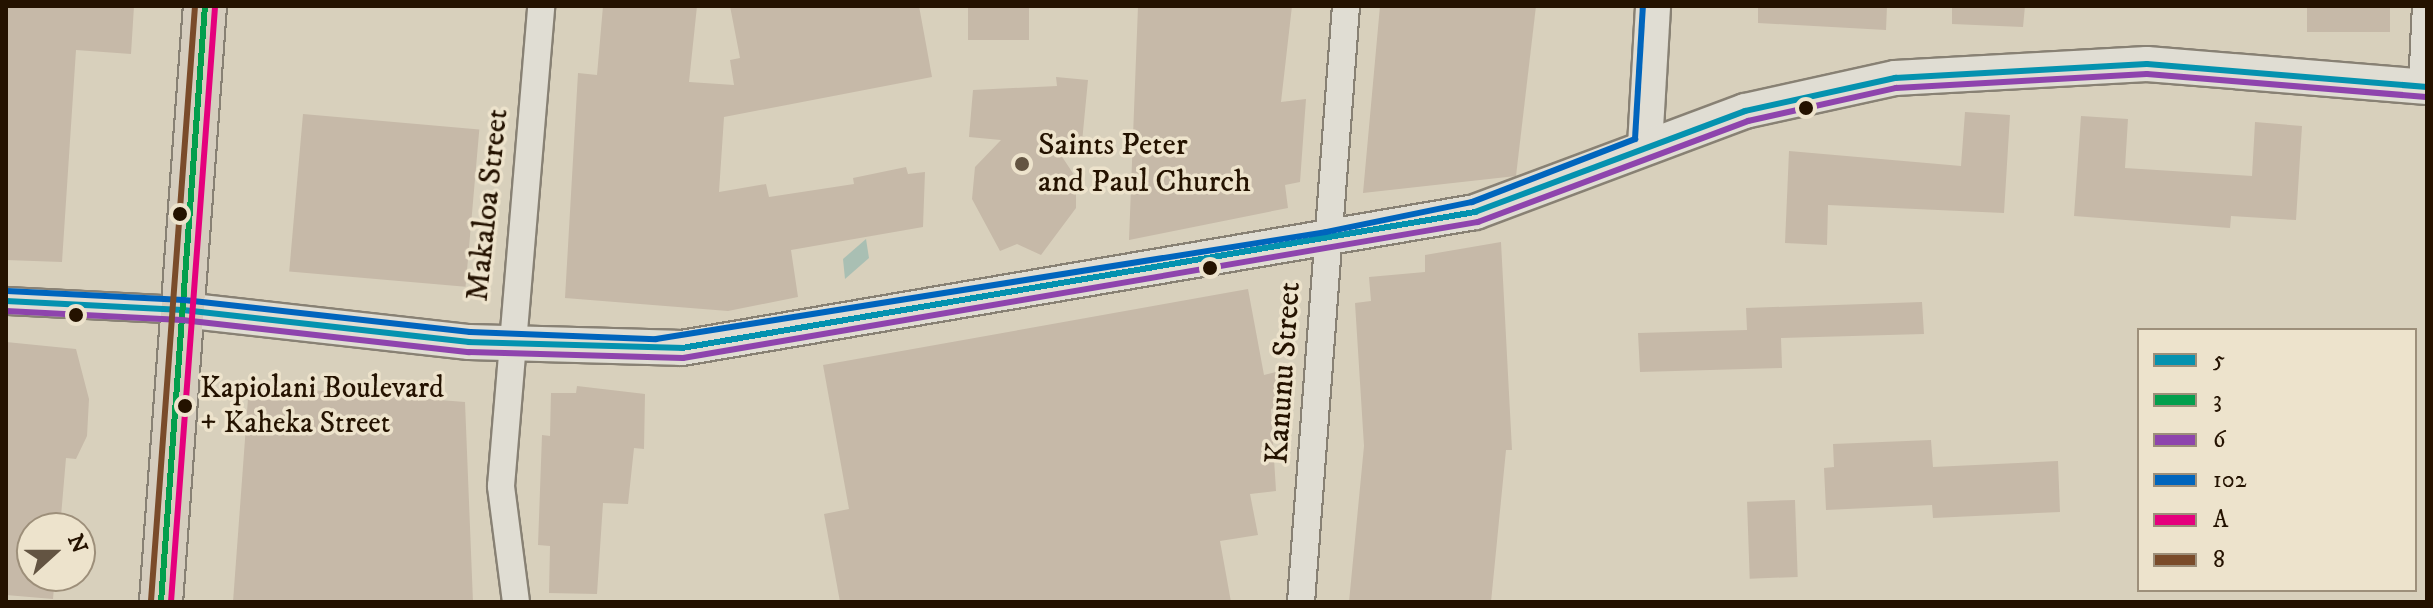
<!DOCTYPE html>
<html>
<head>
<meta charset="utf-8">
<style>
	body { margin:0 }
	#map { position:relative; width:2433px; height:608px; overflow:hidden; background:#d8d0bc; font-family:"IM FELL DW Pica",serif }
	div>[style] { position:absolute }
	[style*='--x'] { left:calc(var(--x)*1px); top:calc(var(--y)*1px); width:calc(var(--w)*1px); rotate:calc(var(--a)*1deg) }
	.water>* { inset:0; background:#a9bfb3 }
	.building>* { inset:0; background:#c6b9a8; transform-origin:0 0 }
	.roads { filter:drop-shadow(2px 0 #888174) drop-shadow(-2px 0 #888174) drop-shadow(0 2px #888174) drop-shadow(0 -2px #888174) }
	.minor>* { height:26px; margin:-13px; padding:0 13px; transform-origin:13px; border-radius:13px; background:#e0ddd3 }
	.tertiary>* { height:34px; margin:-17px; padding:0 17px; transform-origin:17px; border-radius:17px; background:#e0ddd3 }
	.primary>* { height:42px; margin:-21px; padding:0 21px; transform-origin:21px; border-radius:21px; background:#d5cdbe }
	.bus-1>* { height:6px; margin:-3px; padding:0 3px; transform-origin:3px; border-radius:3px; background:#0592af }
	.bus-2>* { height:6px; margin:-3px; padding:0 3px; transform-origin:3px; border-radius:3px; background:#029f4d }
	.bus-3>* { height:6px; margin:-3px; padding:0 3px; transform-origin:3px; border-radius:3px; background:#8e44ad }
	.bus-4>* { height:6px; margin:-3px; padding:0 3px; transform-origin:3px; border-radius:3px; background:#0065bd }
	.bus-5>* { height:6px; margin:-3px; padding:0 3px; transform-origin:3px; border-radius:3px; background:#e5007d }
	.bus-6>* { height:6px; margin:-3px; padding:0 3px; transform-origin:3px; border-radius:3px; background:#7a4b2a }
	.dots>* { width:22px; height:22px; translate:-50% -50%; box-sizing:border-box; border:4px solid #ede3cc; border-radius:50% }
	span { translate:-50% -50%; white-space:nowrap; text-align:center; line-height:1.15; -webkit-text-stroke:7px #ede3cc; paint-order:stroke }
	.bus-label { font-size:30px; color:#241200 }
	.left { translate:0 -50%; text-align:left }
	.poi-label { font-size:32px; color:#241200 }
	.street-label { font-size:32px; color:#241200 }
	.frame { position:absolute; inset:0; border:8px solid #241200; pointer-events:none }
	.legend { position:absolute; left:2137px; top:328px; width:280px; height:264px; box-sizing:border-box; background:#ede3cc; border:2px solid #9d8f7a; margin:0; padding:10px 14px; list-style:none; font-size:24px; color:#241200 }
	.legend li { display:flex; align-items:center; gap:16px; height:40px }
	.legend b { width:40px; border:2px solid #9d8f7a }
	.north { position:absolute; left:16px; top:512px; width:80px; height:80px; box-sizing:border-box; background:#ede3cc; border:2px solid #9d8f7a; border-radius:50%; rotate:69deg; font-size:22px; font-weight:700; line-height:32px; text-align:center; color:#241200 }
	.north::after { content:''; display:block; margin:auto; width:28px; height:36px; background:#635442; clip-path:polygon(50% 0,100% 100%,50% 72%,0 100%) }
</style>
</head>
<body>
<div id="map">
	<div class="water">
		<i style="clip-path:polygon(866px 239px,869px 258px,845px 279px,843px 259px)"></i>
	</div>
	<div class="building">
		<i style="clip-path:polygon(6px 6px,134px 6px,131px 54px,76px 50px,62px 262px,6px 260px)"></i>
		<i style="clip-path:polygon(603px 6px,697px 6px,689px 82px,734px 85px,730px 60px,740px 58px,730px 6px,919px 6px,932px 77px,724px 117px,719px 192px,766px 184px,769px 197px,854px 184px,853px 178px,906px 167px,908px 174px,925px 172px,923px 227px,791px 250px,798px 297px,728px 311px,565px 298px,578px 73px,597px 75px)"></i>
		<i style="left:968px;top:6px;width:61px;height:34px"></i>
		<i style="clip-path:polygon(1138px 6px,1292px 6px,1281px 102px,1306px 99px,1300px 182px,1285px 185px,1288px 208px,1129px 240px)"></i>
		<i style="clip-path:polygon(1380px 6px,1536px 6px,1516px 176px,1363px 193px)"></i>
		<i style="clip-path:polygon(1758px 6px,1887px 6px,1886px 30px,1758px 23px)"></i>
		<i style="clip-path:polygon(1952px 6px,2025px 6px,2023px 27px,1952px 24px)"></i>
		<i style="left:2307px;top:6px;width:83px;height:26px"></i>
		<i style="clip-path:polygon(1056px 77px,1088px 80px,1082px 142px,1057px 149px,1076px 178px,1076px 208px,1041px 255px,1017px 244px,1000px 251px,972px 199px,975px 167px,1001px 140px,969px 137px,973px 90px,1057px 86px)"></i>
		<i style="clip-path:polygon(1965px 112px,2010px 115px,2004px 213px,1828px 205px,1827px 245px,1785px 243px,1789px 151px,1961px 166px)"></i>
		<i style="left:303px;top:114px;width:177px;height:158px;rotate:5deg"></i>
		<i style="clip-path:polygon(2081px 116px,2128px 119px,2125px 168px,2252px 176px,2255px 122px,2302px 126px,2296px 220px,2231px 216px,2230px 228px,2074px 216px)"></i>
		<i style="clip-path:polygon(1501px 242px,1512px 450px,1506px 450px,1491px 602px,1349px 602px,1364px 446px,1355px 303px,1371px 301px,1369px 277px,1425px 272px,1425px 255px)"></i>
		<i style="clip-path:polygon(1248px 289px,1264px 375px,1288px 369px,1286px 405px,1271px 409px,1276px 491px,1250px 494px,1258px 535px,1220px 541px,1231px 602px,840px 602px,824px 514px,849px 509px,823px 365px)"></i>
		<i style="clip-path:polygon(1922px 302px,1924px 334px,1781px 338px,1782px 368px,1640px 372px,1638px 333px,1747px 330px,1746px 308px)"></i>
		<i style="clip-path:polygon(6px 342px,76px 349px,89px 399px,87px 436px,76px 459px,66px 458px,60px 528px,32px 528px,32px 576px,55px 576px,53px 599px,6px 595px)"></i>
		<i style="clip-path:polygon(249px 385px,465px 402px,473px 602px,233px 602px)"></i>
		<i style="clip-path:polygon(577px 386px,645px 394px,644px 449px,634px 448px,628px 504px,603px 503px,597px 594px,549px 593px,550px 546px,538px 545px,542px 435px,550px 436px,551px 393px,576px 393px)"></i>
		<i style="clip-path:polygon(1931px 440px,1933px 467px,2058px 461px,2060px 512px,1933px 518px,1932px 505px,1826px 510px,1824px 468px,1834px 467px,1833px 444px)"></i>
		<i style="left:1795px;top:500px;width:77px;height:48px;rotate:88deg"></i>
	</div>
	<div class="roads">
		<div class="minor">
			<i style="--x:2422;--y:87;--w:81;--a:-87.2"></i>
			<i style="--x:6;--y:301;--w:177;--a:2.9"></i>
			<i style="--x:516;--y:602;--w:117;--a:-97.4"></i>
			<i style="--x:501;--y:486;--w:482;--a:-85.2"></i>
			<i style="--x:1301;--y:602;--w:598;--a:-85.68"></i>
		</div>
		<div class="tertiary">
			<i style="--x:1645;--y:146;--w:140;--a:-86.7"></i>
			<i style="--x:183;--y:310;--w:288;--a:6.4"></i>
			<i style="--x:469;--y:342;--w:213;--a:1.6"></i>
			<i style="--x:682;--y:348;--w:805;--a:-9.73"></i>
			<i style="--x:1475;--y:212;--w:288;--a:-20.5"></i>
			<i style="--x:1745;--y:111;--w:154;--a:-12.4"></i>
			<i style="--x:1895;--y:78;--w:252;--a:-3.2"></i>
			<i style="--x:2147;--y:64;--w:281;--a:4.7"></i>
		</div>
		<div class="primary">
			<i style="--x:161;--y:602;--w:598;--a:-85.78"></i>
		</div>
	</div>
	<div class="bus-1">
		<i style="--x:6;--y:301;--w:177;--a:2.9"></i>
		<i style="--x:183;--y:310;--w:288;--a:6.4"></i>
		<i style="--x:469;--y:342;--w:213;--a:1.6"></i>
		<i style="--x:682;--y:348;--w:805;--a:-9.73"></i>
		<i style="--x:1475;--y:212;--w:288;--a:-20.5"></i>
		<i style="--x:1745;--y:111;--w:154;--a:-12.4"></i>
		<i style="--x:1895;--y:78;--w:252;--a:-3.2"></i>
		<i style="--x:2147;--y:64;--w:281;--a:4.7"></i>
	</div>
	<div class="bus-2">
		<i style="--x:161;--y:602;--w:598;--a:-85.78"></i>
	</div>
	<div class="bus-3">
		<i style="--x:6;--y:311;--w:176;--a:2.9"></i>
		<i style="--x:182;--y:320;--w:289;--a:6.4"></i>
		<i style="--x:469;--y:352;--w:214;--a:1.6"></i>
		<i style="--x:683;--y:358;--w:807;--a:-9.71"></i>
		<i style="--x:1478;--y:222;--w:288;--a:-20.5"></i>
		<i style="--x:1748;--y:121;--w:152;--a:-12.6"></i>
		<i style="--x:1896;--y:88;--w:251;--a:-3.2"></i>
		<i style="--x:2147;--y:74;--w:280;--a:4.7"></i>
	</div>
	<div class="bus-4">
		<i style="--x:7;--y:291;--w:177;--a:2.9"></i>
		<i style="--x:184;--y:300;--w:288;--a:6.4"></i>
		<i style="--x:470;--y:332;--w:186;--a:2.2"></i>
		<i style="--x:656;--y:339;--w:678;--a:-9.07"></i>
		<i style="--x:1326;--y:232;--w:149;--a:-11.6"></i>
		<i style="--x:1472;--y:202;--w:175;--a:-21.1"></i>
		<i style="--x:1635;--y:139;--w:133;--a:-86.6"></i>
	</div>
	<div class="bus-5">
		<i style="--x:171;--y:602;--w:597;--a:-85.77"></i>
	</div>
	<div class="bus-6">
		<i style="--x:151;--y:601;--w:597;--a:-85.77"></i>
	</div>
	<div class="dots">
		<i style="left:1806px;top:108px;background:#241200"></i>
		<i style="left:1022px;top:164px;background:#635442"></i>
		<i style="left:180px;top:214px;background:#241200"></i>
		<i style="left:1210px;top:268px;background:#241200"></i>
		<i style="left:76px;top:315px;background:#241200"></i>
		<i style="left:185px;top:406px;background:#241200"></i>
	</div>
	<div class="bus-label">
		<span class="left" style="left:200px;top:406px">Kapiolani Boulevard<br>+ Kaheka Street</span>
	</div>
	<div class="poi-label">
		<span class="left" style="left:1038px;top:164px">Saints Peter<br>and Paul Church</span>
	</div>
	<div class="street-label">
		<span style="left:488px;top:205px;rotate:-84deg">Makaloa Street</span>
		<span style="left:1284px;top:373px;rotate:-86deg">Kanunu Street</span>
	</div>
	<div class="frame"></div>
	<ul class="legend">
	<li><b style="height:10px;background:#0592af"></b>5</li>
	<li><b style="height:10px;background:#029f4d"></b>3</li>
	<li><b style="height:10px;background:#8e44ad"></b>6</li>
	<li><b style="height:10px;background:#0065bd"></b>102</li>
	<li><b style="height:10px;background:#e5007d"></b>A</li>
	<li><b style="height:10px;background:#7a4b2a"></b>8</li>
	</ul>
	<div class="north">N</div>
</div>
</body>
</html>
